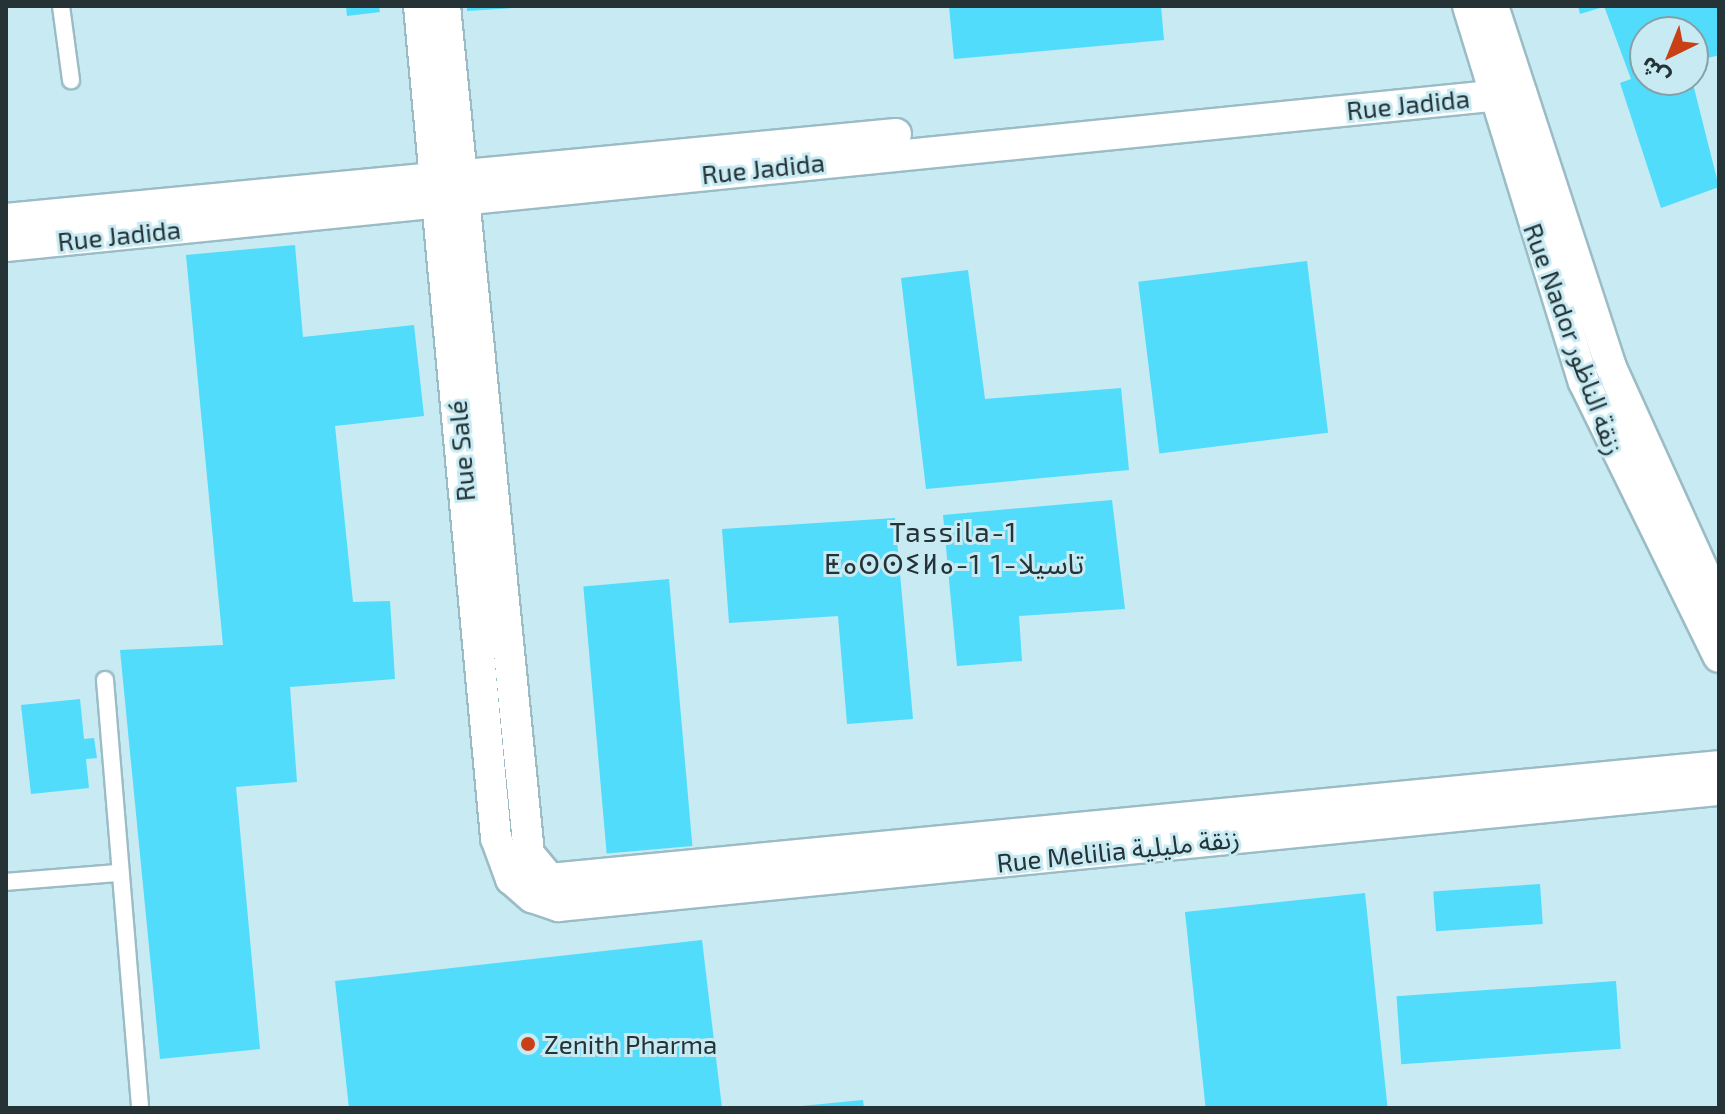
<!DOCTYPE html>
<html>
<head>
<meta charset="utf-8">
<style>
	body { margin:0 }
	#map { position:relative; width:1725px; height:1114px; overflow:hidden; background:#c7eaf3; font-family:"Exo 2","Noto Sans Arabic","Noto Sans Tifinagh",sans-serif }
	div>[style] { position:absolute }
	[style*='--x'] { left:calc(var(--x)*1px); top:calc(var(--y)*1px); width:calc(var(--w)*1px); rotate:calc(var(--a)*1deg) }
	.building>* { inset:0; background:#51dcfb; transform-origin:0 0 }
	.roads { filter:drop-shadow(2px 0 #9bbcc5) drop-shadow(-2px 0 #9bbcc5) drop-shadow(0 2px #9bbcc5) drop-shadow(0 -2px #9bbcc5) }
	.service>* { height:16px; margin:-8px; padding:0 8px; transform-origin:8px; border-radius:8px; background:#fff }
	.minor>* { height:30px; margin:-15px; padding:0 15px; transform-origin:15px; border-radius:15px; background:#fff }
	.dots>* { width:22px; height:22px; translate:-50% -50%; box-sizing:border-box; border:4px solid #c7eaf3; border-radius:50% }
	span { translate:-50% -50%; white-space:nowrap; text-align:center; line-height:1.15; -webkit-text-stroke:6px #c7eaf3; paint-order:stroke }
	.street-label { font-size:26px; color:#253236 }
	.poi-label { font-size:26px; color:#253236 }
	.left { translate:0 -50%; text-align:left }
	.neighbourhood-label { font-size:28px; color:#253236; letter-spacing:2px }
	.frame { position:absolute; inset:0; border:8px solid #253236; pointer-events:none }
	.north { position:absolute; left:1629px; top:16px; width:80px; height:80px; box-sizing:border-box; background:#c7eaf3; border:2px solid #86a0a7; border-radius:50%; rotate:223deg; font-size:22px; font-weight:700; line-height:32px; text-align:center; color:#253236 }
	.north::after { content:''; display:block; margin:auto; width:28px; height:36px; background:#c94017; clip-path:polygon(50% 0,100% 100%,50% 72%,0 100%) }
</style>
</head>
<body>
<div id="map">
	<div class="building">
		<i style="clip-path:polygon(346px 6px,379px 6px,380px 12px,347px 16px)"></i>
		<i style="clip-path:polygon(467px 6px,512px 6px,512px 8px,467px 11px)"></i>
		<i style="clip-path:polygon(949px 6px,1161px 6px,1164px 40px,954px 59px)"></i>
		<i style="clip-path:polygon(1578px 6px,1603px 6px,1603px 7px,1580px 14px)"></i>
		<i style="clip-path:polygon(1604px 6px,1719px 6px,1719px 55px,1693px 62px,1693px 32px,1645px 32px,1645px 80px,1692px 80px,1719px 187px,1661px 208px,1620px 83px,1631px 79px)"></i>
		<i style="clip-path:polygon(295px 245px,303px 337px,414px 325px,424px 416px,335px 426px,353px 602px,390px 601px,395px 679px,290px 687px,297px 782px,236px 787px,260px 1049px,160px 1059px,120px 650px,223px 645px,186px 255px)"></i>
		<i style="left:1307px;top:261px;width:173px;height:170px;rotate:83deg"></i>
		<i style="clip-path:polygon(968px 270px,985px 399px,1121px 388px,1129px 470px,926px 489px,901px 278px)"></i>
		<i style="clip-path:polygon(1112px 500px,1125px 609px,1019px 616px,1022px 661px,957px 666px,943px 515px)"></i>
		<i style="clip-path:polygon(895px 518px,913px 719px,847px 724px,838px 616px,729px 623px,722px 529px)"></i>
		<i style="left:669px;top:579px;width:268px;height:86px;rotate:85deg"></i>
		<i style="clip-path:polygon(80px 699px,84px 739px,94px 738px,97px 758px,86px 759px,89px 788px,31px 794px,21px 705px)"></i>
		<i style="left:1540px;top:884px;width:40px;height:107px;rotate:86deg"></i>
		<i style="left:1365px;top:893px;width:216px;height:181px;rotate:84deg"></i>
		<i style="clip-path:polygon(702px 940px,722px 1108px,349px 1108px,335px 981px)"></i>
		<i style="left:1616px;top:981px;width:68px;height:220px;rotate:86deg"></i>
		<i style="clip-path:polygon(863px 1100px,864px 1108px,801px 1108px,801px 1106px)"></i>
	</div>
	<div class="roads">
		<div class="service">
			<i style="--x:61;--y:6;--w:75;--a:82.3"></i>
			<i style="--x:105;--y:680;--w:429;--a:85.3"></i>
			<i style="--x:6;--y:882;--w:113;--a:-4.6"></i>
		</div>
		<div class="minor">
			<i style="--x:419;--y:6;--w:836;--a:84.71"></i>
			<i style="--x:496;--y:838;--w:44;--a:69.9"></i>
			<i style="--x:511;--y:879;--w:28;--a:41"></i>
			<i style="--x:532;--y:897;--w:28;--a:19"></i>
			<i style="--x:558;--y:906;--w:1167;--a:-5.71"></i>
			<i style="--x:445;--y:6;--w:852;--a:84.34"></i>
			<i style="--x:529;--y:854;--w:33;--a:50"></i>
			<i style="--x:550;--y:879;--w:1174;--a:-5.52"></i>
			<i style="--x:1468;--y:6;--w:393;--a:72.9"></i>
			<i style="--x:1584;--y:382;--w:306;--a:63.9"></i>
			<i style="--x:1493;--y:6;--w:378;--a:71.9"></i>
			<i style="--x:1610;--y:365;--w:264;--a:65.6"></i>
			<i style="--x:6;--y:219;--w:894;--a:-5.46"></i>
			<i style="--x:6;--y:246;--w:1523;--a:-5.77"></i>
		</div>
	</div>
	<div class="dots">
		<i style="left:528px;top:1044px;background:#c94017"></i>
	</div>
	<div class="street-label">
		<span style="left:1408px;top:104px;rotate:-6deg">Rue Jadida</span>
		<span style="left:763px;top:168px;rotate:-6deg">Rue Jadida</span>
		<span style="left:119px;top:235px;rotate:-6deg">Rue Jadida</span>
		<span style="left:1574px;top:339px;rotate:70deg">Rue Nador زنقة الناظور</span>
		<span style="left:461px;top:451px;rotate:-95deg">Rue Salé</span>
		<span style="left:1118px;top:850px;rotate:-6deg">Rue Melilia زنقة مليلية</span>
	</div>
	<div class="poi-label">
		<span class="left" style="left:544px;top:1044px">Zenith Pharma</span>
	</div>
	<div class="neighbourhood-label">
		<span style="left:954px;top:547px">Tassila-1<br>ⵟⴰⵙⵙⵉⵍⴰ-1 1-تاسيلا</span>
	</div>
	<div class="frame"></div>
	<div class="north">ش</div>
</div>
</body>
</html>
